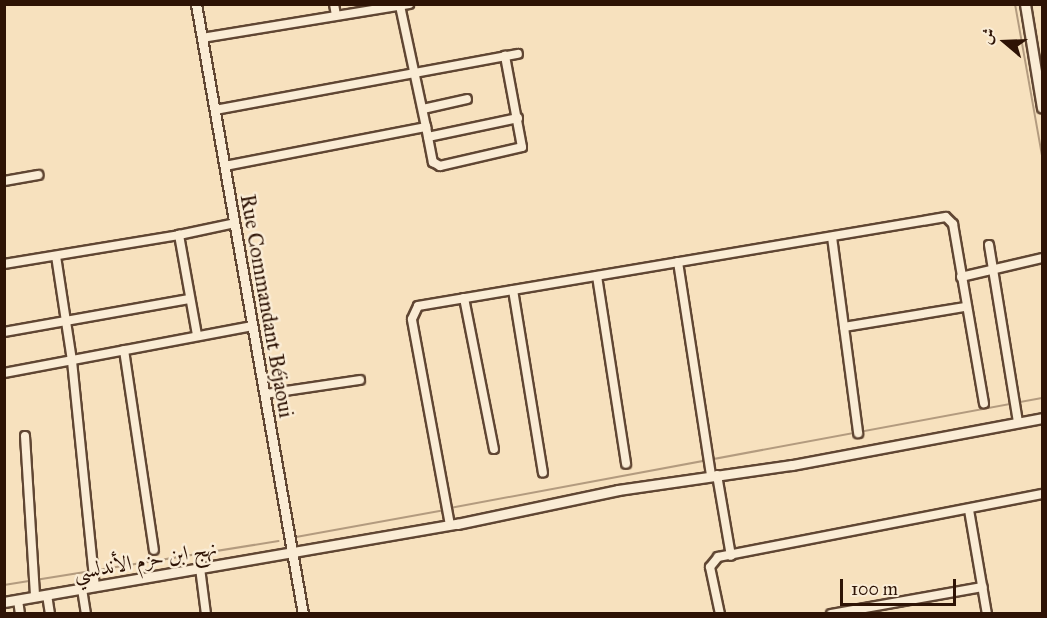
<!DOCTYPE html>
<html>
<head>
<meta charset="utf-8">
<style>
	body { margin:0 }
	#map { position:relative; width:1047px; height:618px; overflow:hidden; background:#f7e1be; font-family:"IM FELL Great Primer",Amiri,serif }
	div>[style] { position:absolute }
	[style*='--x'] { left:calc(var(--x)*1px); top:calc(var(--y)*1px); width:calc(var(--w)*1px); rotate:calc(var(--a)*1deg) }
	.stream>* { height:2px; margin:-1px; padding:0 1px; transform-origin:1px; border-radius:1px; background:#b39b7f }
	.roads { filter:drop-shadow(2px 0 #604633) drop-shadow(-2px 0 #604633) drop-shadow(0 2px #604633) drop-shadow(0 -2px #604633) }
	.minor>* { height:8px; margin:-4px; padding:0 4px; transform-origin:4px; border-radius:4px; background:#faecd5 }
	.tertiary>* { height:9px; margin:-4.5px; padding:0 4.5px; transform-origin:4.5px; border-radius:4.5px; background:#faecd5 }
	span { translate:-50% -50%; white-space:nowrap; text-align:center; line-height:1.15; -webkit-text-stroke:5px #faecd5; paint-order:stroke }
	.street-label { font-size:21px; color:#2e1305 }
	.frame { position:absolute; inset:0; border:6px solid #2e1305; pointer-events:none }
	.north { position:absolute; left:975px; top:12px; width:60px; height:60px; -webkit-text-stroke:4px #faecd5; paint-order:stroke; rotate:289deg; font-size:16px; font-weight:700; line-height:24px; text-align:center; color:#2e1305 }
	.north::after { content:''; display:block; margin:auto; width:21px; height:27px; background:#2e1305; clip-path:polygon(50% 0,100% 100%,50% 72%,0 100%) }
	.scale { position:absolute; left:840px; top:579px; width:116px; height:27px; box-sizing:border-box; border:3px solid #2e1305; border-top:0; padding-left:8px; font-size:18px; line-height:21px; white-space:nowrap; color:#2e1305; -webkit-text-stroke:4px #faecd5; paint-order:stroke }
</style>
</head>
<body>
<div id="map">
	<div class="stream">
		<i style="--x:1015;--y:4;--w:153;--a:79.9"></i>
		<i style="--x:450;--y:508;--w:602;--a:-10.53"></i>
		<i style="--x:296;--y:537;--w:150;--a:-10.3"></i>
		<i style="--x:4;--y:585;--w:278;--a:-9.1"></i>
	</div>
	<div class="roads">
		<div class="minor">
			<i style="--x:334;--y:4;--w:11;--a:80"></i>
			<i style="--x:202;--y:38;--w:210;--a:-9.3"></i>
			<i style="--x:423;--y:109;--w:45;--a:-12.8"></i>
			<i style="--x:215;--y:110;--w:308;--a:-10.5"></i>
			<i style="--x:426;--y:127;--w:36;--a:79"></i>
			<i style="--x:433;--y:162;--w:8;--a:30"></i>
			<i style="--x:440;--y:166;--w:84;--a:-13"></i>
			<i style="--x:522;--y:147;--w:93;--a:-100.6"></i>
			<i style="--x:428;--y:137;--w:92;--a:-11.9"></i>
			<i style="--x:225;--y:166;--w:205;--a:-11"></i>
			<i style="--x:426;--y:127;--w:124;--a:-102.1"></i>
			<i style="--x:4;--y:181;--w:35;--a:-10"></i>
			<i style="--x:832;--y:237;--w:198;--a:82.4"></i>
			<i style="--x:989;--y:245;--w:180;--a:80.7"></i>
			<i style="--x:56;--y:256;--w:106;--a:81.3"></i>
			<i style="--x:72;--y:361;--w:227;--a:84.2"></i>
			<i style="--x:678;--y:262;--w:216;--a:81.2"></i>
			<i style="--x:4;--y:264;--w:177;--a:-9.4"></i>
			<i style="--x:597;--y:276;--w:190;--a:81.2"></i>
			<i style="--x:961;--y:277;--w:83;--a:-13.2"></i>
			<i style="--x:513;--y:290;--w:185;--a:80.7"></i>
			<i style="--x:464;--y:298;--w:154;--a:78.8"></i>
			<i style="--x:844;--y:327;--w:123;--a:-9.4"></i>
			<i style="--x:4;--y:332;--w:188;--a:-10.1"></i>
			<i style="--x:197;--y:335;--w:102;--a:-100.2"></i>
			<i style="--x:179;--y:235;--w:57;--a:-12.1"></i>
			<i style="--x:124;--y:350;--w:202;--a:81.5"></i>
			<i style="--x:4;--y:373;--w:253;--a:-10.7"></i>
			<i style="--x:265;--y:394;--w:96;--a:-8.4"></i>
			<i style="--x:25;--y:436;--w:160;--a:86.4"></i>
			<i style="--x:717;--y:475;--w:82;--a:80.2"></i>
			<i style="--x:969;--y:510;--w:106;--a:80.2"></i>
			<i style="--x:450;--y:525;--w:209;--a:-100.5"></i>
			<i style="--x:412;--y:319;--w:14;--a:-65"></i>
			<i style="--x:418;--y:306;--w:535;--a:-9.57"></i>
			<i style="--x:946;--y:217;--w:10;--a:45"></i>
			<i style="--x:953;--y:224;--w:182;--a:80.2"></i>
			<i style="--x:200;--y:568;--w:46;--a:82.6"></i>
			<i style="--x:82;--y:589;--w:25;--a:81"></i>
			<i style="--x:47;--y:595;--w:19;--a:81"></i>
			<i style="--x:18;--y:600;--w:14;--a:82"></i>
			<i style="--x:720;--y:614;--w:48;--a:-102"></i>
			<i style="--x:710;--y:567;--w:13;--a:-51"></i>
			<i style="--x:718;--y:557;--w:330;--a:-11"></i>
			<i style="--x:831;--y:614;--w:154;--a:-10.1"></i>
		</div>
		<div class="tertiary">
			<i style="--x:196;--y:4;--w:619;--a:80.05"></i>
			<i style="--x:1025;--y:4;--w:105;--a:80.7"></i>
			<i style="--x:4;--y:602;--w:460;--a:-9.8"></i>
			<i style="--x:457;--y:524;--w:165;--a:-11.9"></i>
			<i style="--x:618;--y:490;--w:176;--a:-8.2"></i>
			<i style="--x:792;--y:465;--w:254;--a:-10.6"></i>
		</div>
	</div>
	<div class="street-label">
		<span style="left:267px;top:306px;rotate:80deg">Rue Commandant Béjaoui</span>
		<span style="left:145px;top:560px;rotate:-10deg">نهج ابن حزم الأندلسي</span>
	</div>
	<div class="frame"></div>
	<div class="north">ش</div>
	<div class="scale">100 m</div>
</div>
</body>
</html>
